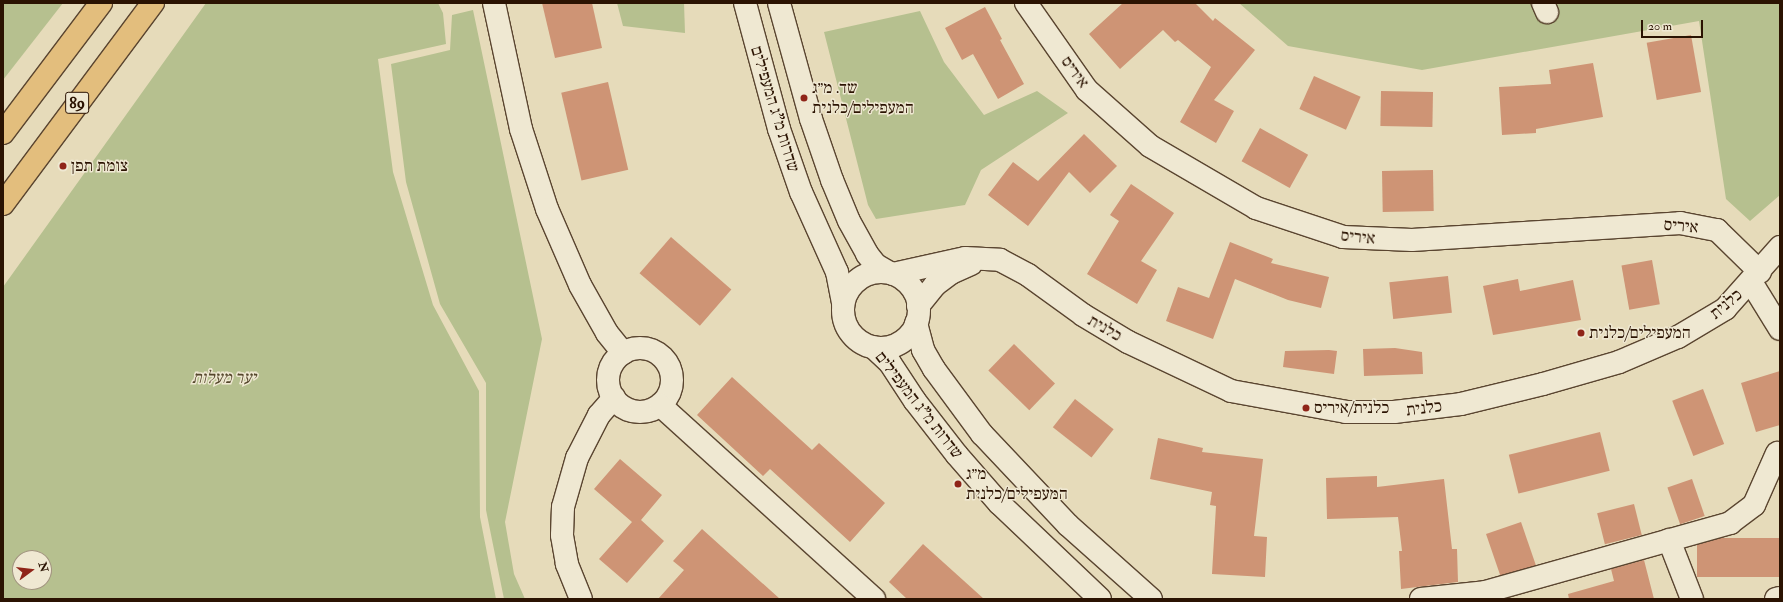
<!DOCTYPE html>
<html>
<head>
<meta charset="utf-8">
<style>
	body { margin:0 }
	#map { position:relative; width:1783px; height:602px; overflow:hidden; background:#e6dbba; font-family:"IM FELL Double Pica","Frank Ruhl Libre",serif }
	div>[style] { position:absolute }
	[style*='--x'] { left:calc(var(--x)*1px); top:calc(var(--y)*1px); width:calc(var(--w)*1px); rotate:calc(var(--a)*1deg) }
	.green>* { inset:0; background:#b6c08f }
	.building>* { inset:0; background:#ce9475; transform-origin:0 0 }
	.roads { filter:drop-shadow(1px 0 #5a4530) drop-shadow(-1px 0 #5a4530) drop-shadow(0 1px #5a4530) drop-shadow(0 -1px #5a4530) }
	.street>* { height:22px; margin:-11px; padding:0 11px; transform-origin:11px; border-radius:11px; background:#efe8d2 }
	.street>.ring { margin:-11px; padding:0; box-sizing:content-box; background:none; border:22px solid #efe8d2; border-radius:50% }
	.secondary>* { height:22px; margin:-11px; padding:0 11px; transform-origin:11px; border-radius:11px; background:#efe8d2 }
	.secondary>.ring { margin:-11px; padding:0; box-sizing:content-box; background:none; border:22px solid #efe8d2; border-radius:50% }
	.highway>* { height:22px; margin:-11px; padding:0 11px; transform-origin:11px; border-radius:11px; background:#e3be7d }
	.dots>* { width:11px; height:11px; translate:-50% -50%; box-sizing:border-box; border:2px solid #efe8d2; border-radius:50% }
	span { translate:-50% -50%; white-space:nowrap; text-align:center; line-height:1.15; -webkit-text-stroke:3px #efe8d2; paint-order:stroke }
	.shield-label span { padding:1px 3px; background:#efe8d2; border:1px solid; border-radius:3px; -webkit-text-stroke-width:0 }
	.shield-label { font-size:16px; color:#2b1302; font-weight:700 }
	.street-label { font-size:17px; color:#2b1302 }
	.poi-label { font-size:17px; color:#2b1302 }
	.left { translate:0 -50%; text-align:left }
	.park-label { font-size:17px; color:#55472c; font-style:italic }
	.frame { position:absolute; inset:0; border:4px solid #2b1302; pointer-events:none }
	.north { position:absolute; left:12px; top:550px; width:40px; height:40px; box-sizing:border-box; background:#efe8d2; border:1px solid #a1937f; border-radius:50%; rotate:75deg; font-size:11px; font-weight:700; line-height:16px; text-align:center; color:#2b1302 }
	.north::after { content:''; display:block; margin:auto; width:14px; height:18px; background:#8f2418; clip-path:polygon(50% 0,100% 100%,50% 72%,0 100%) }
	.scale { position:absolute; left:1641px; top:20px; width:62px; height:18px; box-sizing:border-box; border:2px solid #2b1302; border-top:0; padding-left:5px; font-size:12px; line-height:14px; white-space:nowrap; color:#2b1302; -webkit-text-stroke:3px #efe8d2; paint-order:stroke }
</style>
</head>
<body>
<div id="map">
	<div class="green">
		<i style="clip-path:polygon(3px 3px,63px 3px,3px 80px)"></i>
		<i style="clip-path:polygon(evenodd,206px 3px,438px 3px,443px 13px,446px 44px,378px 59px,393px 172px,433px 305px,479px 391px,480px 517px,496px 599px,3px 599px,3px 287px,206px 3px,20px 558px,44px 558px,44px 582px,20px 582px,20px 558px)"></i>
		<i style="clip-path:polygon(617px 3px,684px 3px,685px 33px,623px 26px)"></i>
		<i style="clip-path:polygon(1239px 3px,1780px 3px,1780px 195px,1750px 221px,1726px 199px,1699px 21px,1422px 70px,1288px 46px)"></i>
		<i style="clip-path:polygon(473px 10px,542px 339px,505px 522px,514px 574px,525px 599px,504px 599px,486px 510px,486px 383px,440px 304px,406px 182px,391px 64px,450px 50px,452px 15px)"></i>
		<i style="clip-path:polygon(920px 11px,944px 62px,984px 115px,1037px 91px,1068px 113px,981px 170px,965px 205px,876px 219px,868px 205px,824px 32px)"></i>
	</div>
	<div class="building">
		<i style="clip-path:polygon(542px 3px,592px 3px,602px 48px,555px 58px)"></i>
		<i style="clip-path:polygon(1123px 3px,1195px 3px,1213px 21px,1215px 18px,1255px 50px,1214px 100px,1234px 111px,1216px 143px,1180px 122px,1211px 67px,1178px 40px,1175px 42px,1163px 30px,1120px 69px,1089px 34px)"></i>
		<i style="clip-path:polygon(985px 7px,1002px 39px,1000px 40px,1024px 84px,998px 99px,973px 54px,962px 60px,945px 28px)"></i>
		<i style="left:1691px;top:35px;width:58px;height:45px;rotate:80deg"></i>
		<i style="clip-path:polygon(1593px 63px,1603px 117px,1536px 129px,1536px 133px,1502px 135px,1499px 87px,1551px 84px,1549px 70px)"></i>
		<i style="left:1314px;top:76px;width:51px;height:36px;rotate:24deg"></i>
		<i style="left:608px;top:82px;width:90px;height:48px;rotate:77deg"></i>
		<i style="left:1381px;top:91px;width:52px;height:35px;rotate:1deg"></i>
		<i style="left:1260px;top:128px;width:55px;height:38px;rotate:29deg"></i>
		<i style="clip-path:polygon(1084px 134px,1117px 166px,1090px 193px,1069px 172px,1028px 226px,988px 195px,1013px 162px,1038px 181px)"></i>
		<i style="left:1433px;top:170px;width:41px;height:51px;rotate:89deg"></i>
		<i style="clip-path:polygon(1131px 184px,1174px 213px,1141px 261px,1157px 270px,1137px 304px,1087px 274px,1119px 221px,1110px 215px)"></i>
		<i style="left:671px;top:237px;width:80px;height:48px;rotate:41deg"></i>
		<i style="clip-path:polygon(1230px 242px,1273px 259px,1271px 263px,1329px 277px,1321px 308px,1288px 300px,1235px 279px,1213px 339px,1166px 321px,1178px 287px,1209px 298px)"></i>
		<i style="left:1652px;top:260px;width:45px;height:31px;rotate:80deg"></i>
		<i style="left:1448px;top:276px;width:37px;height:59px;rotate:84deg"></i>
		<i style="clip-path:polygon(1518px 279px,1520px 291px,1573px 280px,1581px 320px,1493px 335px,1483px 286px)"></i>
		<i style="left:1014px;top:344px;width:57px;height:37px;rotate:44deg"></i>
		<i style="clip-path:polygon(1395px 348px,1422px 352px,1423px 374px,1364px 376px,1363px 349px)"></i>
		<i style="clip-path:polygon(1329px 350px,1337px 351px,1334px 374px,1283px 367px,1285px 351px)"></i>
		<i style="clip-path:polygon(1780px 371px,1780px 425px,1756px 432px,1741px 383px)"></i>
		<i style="clip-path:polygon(732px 377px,812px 450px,819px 443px,885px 503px,850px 542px,770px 469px,763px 476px,697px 415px)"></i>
		<i style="left:1703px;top:389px;width:59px;height:33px;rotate:69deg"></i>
		<i style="left:1075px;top:399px;width:49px;height:36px;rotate:38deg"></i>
		<i style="left:1600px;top:432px;width:40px;height:94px;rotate:76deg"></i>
		<i style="clip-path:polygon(1158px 438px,1203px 448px,1202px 452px,1263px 459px,1254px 536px,1267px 537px,1265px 577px,1212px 574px,1216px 506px,1210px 505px,1212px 492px,1150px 479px)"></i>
		<i style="clip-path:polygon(620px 459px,662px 495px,641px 520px,664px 541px,627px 583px,599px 559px,632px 522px,594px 489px)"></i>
		<i style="clip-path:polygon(1377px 476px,1377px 487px,1444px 479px,1452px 549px,1457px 549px,1458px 582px,1401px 589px,1399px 551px,1402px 551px,1398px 517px,1327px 519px,1326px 478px)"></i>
		<i style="left:1692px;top:479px;width:39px;height:26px;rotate:71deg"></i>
		<i style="left:1634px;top:504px;width:32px;height:38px;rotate:76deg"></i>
		<i style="left:1521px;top:522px;width:46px;height:37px;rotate:71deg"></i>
		<i style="clip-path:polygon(702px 529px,780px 599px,658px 599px,684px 570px,673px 561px)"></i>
		<i style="left:1780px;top:538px;width:39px;height:83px;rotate:90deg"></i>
		<i style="clip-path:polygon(923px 544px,984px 599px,907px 599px,889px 582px)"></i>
		<i style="clip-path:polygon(1644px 560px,1654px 599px,1569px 599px,1568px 594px,1614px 581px,1611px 569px)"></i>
	</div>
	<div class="roads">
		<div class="street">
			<i style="--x:494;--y:3;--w:129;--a:77.9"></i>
			<i style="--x:521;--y:129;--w:84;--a:72"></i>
			<i style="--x:547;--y:209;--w:83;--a:66.5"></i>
			<i style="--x:580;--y:285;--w:55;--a:60.6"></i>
			<i style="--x:607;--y:333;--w:26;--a:51"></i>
			<i style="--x:1026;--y:3;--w:106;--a:55"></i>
			<i style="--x:1087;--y:90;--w:84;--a:41.6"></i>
			<i style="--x:1150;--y:146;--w:123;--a:30.3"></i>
			<i style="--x:1256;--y:208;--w:92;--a:18.4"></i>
			<i style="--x:1343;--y:237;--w:69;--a:2.5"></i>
			<i style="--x:1412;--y:240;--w:269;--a:-3.6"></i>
			<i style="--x:1680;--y:223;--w:38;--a:11"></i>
			<i style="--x:1717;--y:230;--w:60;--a:44.3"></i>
			<i style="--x:1543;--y:3;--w:10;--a:66"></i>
			<i style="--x:1751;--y:282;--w:55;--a:58.3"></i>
			<i class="ring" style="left:608px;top:348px;width:42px;height:42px"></i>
			<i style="--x:660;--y:405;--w:289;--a:42.2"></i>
			<i style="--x:1669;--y:540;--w:63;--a:68.7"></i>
			<i style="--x:581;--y:599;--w:38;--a:-112"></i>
			<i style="--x:567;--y:564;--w:29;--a:-100"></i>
			<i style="--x:562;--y:535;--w:28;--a:-88"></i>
			<i style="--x:563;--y:507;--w:51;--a:-74.1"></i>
			<i style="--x:577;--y:458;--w:48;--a:-62.9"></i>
			<i style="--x:599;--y:415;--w:23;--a:-49"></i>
			<i style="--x:1421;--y:599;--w:64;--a:-6.2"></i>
			<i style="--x:1485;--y:592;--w:255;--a:-15.7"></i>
			<i style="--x:1730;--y:523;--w:30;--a:-37"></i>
			<i style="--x:1754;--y:505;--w:57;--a:-66.1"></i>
			<i style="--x:1776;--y:599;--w:4;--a:-14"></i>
		</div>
		<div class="secondary">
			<i style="--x:745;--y:3;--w:131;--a:74.9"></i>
			<i style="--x:779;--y:129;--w:67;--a:70.8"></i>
			<i style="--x:801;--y:192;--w:88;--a:65.8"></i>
			<i style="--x:837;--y:272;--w:33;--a:79"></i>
			<i style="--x:779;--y:3;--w:120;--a:74.6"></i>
			<i style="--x:811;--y:119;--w:65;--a:71"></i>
			<i style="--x:832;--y:180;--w:44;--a:67.5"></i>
			<i style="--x:849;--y:221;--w:38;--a:61"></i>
			<i style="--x:867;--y:254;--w:14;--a:51"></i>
			<i style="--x:876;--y:265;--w:14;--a:30"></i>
			<i class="ring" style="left:843px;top:272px;width:54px;height:54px"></i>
			<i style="--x:893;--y:274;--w:74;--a:-12.5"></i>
			<i style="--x:965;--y:258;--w:35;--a:3"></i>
			<i style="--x:1000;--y:260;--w:32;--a:28"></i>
			<i style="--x:1028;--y:275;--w:68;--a:36"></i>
			<i style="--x:1083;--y:315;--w:52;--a:31"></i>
			<i style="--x:1128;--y:342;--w:114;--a:25.4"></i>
			<i style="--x:1231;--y:391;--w:117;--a:10.3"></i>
			<i style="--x:1346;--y:412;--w:48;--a:0"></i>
			<i style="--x:1394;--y:412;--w:67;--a:-6.8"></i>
			<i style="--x:1461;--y:404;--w:84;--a:-13.7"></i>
			<i style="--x:1543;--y:384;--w:79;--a:-16.1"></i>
			<i style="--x:1619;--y:362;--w:64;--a:-23"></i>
			<i style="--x:1678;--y:337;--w:55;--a:-30.8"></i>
			<i style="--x:1725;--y:309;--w:83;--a:-48.4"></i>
			<i style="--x:918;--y:306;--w:27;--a:-51"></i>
			<i style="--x:935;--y:285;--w:20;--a:-37"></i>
			<i style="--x:951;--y:273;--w:22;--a:-24"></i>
			<i style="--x:916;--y:323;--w:28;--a:75"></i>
			<i style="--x:923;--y:350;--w:22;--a:60"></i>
			<i style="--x:934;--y:369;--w:81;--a:53.6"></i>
			<i style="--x:982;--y:434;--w:125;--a:46.6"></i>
			<i style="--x:1068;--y:525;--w:111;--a:41.7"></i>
			<i style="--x:873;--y:347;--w:23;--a:43"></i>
			<i style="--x:890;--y:363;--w:45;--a:56.7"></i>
			<i style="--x:915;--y:401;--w:68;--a:52.1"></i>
			<i style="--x:957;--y:455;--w:64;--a:48.8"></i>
			<i style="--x:999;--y:503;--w:139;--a:43.5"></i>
		</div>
		<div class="highway">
			<i style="--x:3;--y:133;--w:163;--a:-53"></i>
			<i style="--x:3;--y:204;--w:251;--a:-53.3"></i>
		</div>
	</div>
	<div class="dots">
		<i style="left:804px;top:98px;background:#8f2418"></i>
		<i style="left:63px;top:166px;background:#8f2418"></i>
		<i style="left:1581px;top:333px;background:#8f2418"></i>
		<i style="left:1306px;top:408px;background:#8f2418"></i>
		<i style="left:958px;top:484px;background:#8f2418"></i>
	</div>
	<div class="shield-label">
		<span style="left:77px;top:103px">89</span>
	</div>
	<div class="street-label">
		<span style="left:1075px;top:72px;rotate:54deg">איריס</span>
		<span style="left:775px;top:109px;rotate:73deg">שדרות מ"ג המעפילים</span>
		<span style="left:1681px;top:226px;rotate:5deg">איריס</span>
		<span style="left:1358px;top:237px;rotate:6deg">איריס</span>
		<span style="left:1726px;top:304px;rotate:-40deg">כלנית</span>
		<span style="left:1105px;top:328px;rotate:30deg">כלנית</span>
		<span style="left:919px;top:405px;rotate:52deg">שדרות מ"ג המעפילים</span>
		<span style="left:1424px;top:408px;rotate:-7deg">כלנית</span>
	</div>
	<div class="poi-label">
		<span class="left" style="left:812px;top:98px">שד. מ״ג<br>המעפילים/כלנית</span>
		<span class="left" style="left:71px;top:166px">צומת תפן</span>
		<span class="left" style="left:1589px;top:333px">המעפילים/כלנית</span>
		<span class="left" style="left:1314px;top:408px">כלנית/איריס</span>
		<span class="left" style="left:966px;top:484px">מ״ג<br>המעפילים/כלנית</span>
	</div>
	<div class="park-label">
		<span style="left:224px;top:378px">יער מעלות</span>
	</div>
	<div class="frame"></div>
	<div class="north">N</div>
	<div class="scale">20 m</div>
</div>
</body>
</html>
